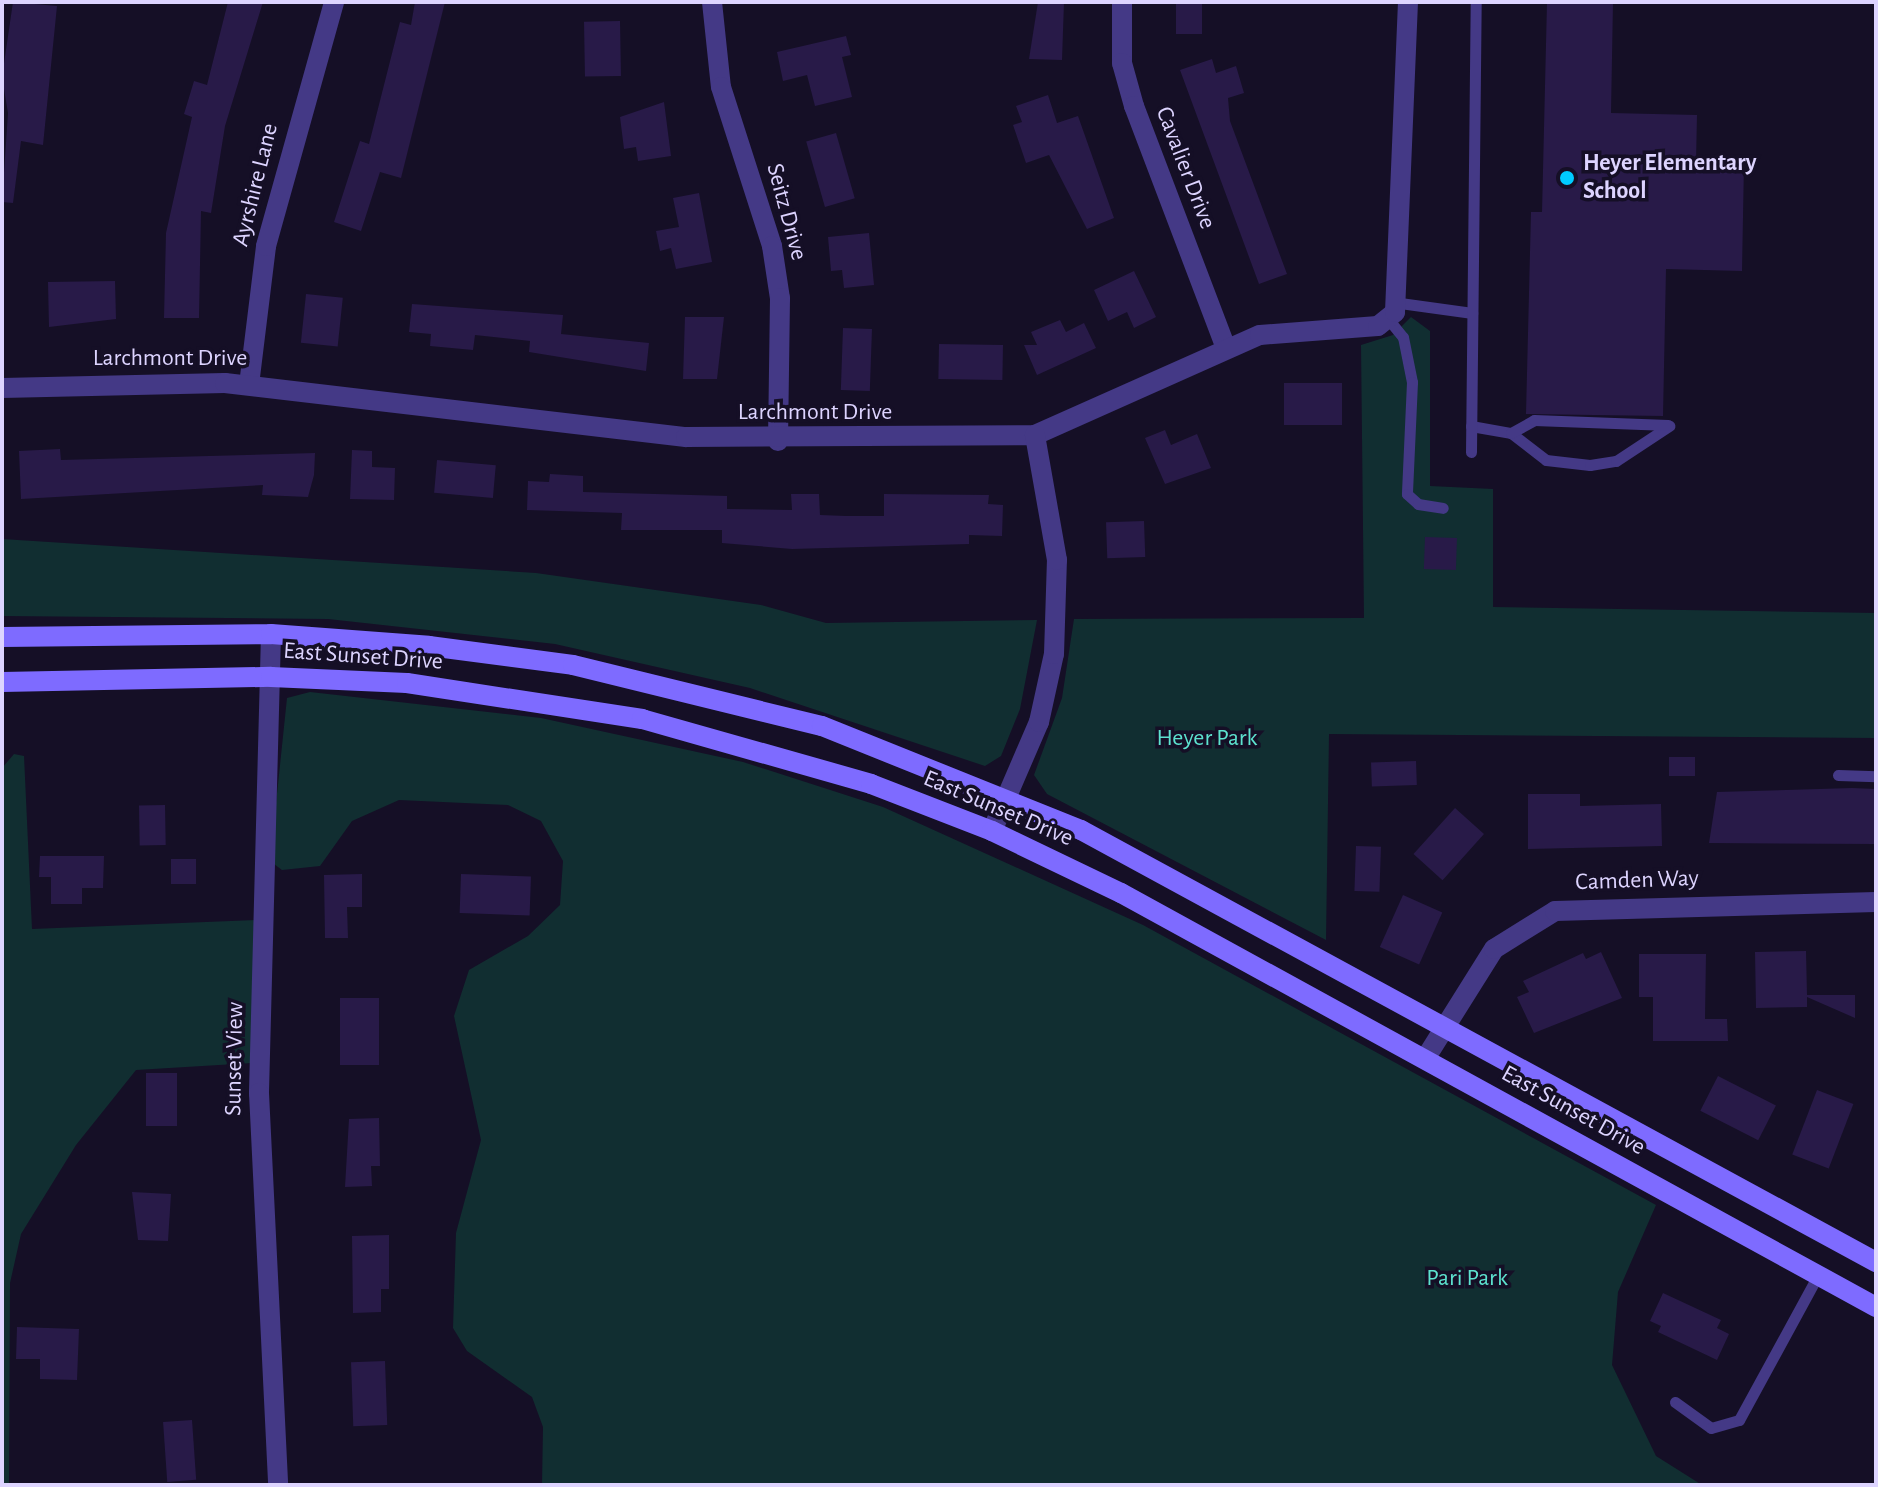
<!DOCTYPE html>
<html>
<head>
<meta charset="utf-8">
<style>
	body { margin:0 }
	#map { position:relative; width:1878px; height:1487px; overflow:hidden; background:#150f26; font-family:"Alegreya Sans",sans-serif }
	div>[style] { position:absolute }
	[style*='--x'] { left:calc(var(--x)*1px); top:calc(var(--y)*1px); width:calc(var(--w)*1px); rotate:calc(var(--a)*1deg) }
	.green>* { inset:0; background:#112e31 }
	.building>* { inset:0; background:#281a48; transform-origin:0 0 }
	.lane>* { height:11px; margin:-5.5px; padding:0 5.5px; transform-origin:5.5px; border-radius:5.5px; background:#443986 }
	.street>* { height:20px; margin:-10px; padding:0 10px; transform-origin:10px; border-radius:10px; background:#443986 }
	.secondary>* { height:20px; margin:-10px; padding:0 10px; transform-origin:10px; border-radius:10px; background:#7e6bff }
	.dots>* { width:22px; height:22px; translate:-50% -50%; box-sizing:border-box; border:4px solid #150f26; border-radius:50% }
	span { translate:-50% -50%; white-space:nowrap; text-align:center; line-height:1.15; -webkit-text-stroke:7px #150f26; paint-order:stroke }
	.poi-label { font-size:24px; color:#ddd4ff; font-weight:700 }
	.left { translate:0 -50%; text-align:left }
	.street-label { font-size:24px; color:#ddd4ff }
	.park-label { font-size:24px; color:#5de2cf }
	.frame { position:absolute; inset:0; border:4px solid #ddd4ff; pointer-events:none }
</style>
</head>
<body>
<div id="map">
	<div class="green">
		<i style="clip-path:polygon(1411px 317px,1430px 331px,1430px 486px,1493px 489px,1493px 607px,1876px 613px,1876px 738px,1329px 734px,1326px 940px,1047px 794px,1034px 775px,1062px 698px,1074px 619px,1364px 618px,1361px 345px,1393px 335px)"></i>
		<i style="clip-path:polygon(2px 539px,536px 573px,761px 605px,826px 623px,1037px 620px,1020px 709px,1001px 756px,985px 766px,750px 688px,555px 644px,328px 619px,2px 616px)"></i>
		<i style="clip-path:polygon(310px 692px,541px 718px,743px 762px,883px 807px,1143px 925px,1656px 1205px,1618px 1292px,1612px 1365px,1656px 1456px,1702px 1485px,542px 1485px,543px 1427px,532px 1397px,467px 1351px,453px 1328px,456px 1233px,481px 1140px,454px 1016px,469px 970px,528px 936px,560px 905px,563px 861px,541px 821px,508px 805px,399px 800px,352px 821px,320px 866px,282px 870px,270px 861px,287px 698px)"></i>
		<i style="clip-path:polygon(14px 754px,24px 756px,32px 929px,257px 920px,252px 1063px,136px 1070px,76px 1145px,21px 1234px,10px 1283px,9px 1485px,2px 1485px,2px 768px)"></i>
	</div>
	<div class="building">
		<i style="clip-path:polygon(13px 2px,57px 6px,43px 145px,21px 141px,13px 203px,2px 202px,8px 113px,2px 77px)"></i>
		<i style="clip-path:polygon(228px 2px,263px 2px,225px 126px,211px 213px,201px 211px,199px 318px,164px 318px,166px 233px,192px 117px,184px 114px,194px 81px,207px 85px)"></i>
		<i style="clip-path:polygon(415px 2px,445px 2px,401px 178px,380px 172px,361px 231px,334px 222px,360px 141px,369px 144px,400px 22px,411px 25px)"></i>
		<i style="clip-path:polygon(1038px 2px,1064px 2px,1062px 60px,1029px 59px)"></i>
		<i style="left:1176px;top:2px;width:26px;height:32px"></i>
		<i style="clip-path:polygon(1547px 2px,1613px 2px,1611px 113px,1697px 115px,1696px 162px,1744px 163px,1742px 271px,1666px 269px,1663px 416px,1526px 414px,1531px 212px,1542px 212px)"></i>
		<i style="left:620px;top:21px;width:55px;height:36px;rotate:89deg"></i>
		<i style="clip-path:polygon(846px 36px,851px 55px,842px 57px,852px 97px,815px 106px,807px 75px,783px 81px,777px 52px)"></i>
		<i style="clip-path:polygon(1212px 59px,1216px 73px,1236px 66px,1244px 93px,1228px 98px,1230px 121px,1287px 274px,1259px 284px,1180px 70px)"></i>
		<i style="clip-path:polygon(1048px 95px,1057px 123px,1078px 116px,1114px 218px,1087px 229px,1049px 155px,1026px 163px,1013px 125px,1022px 122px,1016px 106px)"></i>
		<i style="clip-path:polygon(664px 102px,671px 156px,638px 161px,636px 147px,624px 149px,620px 117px)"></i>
		<i style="left:836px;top:133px;width:68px;height:31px;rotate:74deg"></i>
		<i style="clip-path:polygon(699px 193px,712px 262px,676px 269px,671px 248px,660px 251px,656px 231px,679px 227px,673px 198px)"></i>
		<i style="clip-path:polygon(869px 233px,874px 285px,844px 288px,842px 270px,831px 271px,828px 237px)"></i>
		<i style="clip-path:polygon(1134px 271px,1156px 317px,1134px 328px,1127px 312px,1108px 321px,1094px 290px)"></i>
		<i style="clip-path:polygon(115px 281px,116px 319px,49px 327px,48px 282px)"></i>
		<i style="left:306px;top:294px;width:37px;height:49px;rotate:6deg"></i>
		<i style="clip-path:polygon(412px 304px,563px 315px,561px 334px,649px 343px,646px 371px,529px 352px,530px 341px,475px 335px,473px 350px,430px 346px,431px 334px,409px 332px)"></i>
		<i style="clip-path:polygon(685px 317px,724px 317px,717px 379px,683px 379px)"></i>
		<i style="clip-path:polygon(1060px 320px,1066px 332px,1084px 323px,1096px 348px,1037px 375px,1024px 345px,1037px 345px,1031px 332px)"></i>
		<i style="left:843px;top:328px;width:29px;height:62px;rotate:2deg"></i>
		<i style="left:939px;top:344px;width:64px;height:35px;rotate:1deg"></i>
		<i style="left:1342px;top:383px;width:42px;height:58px;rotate:90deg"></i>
		<i style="clip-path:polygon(1165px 430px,1171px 445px,1197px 434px,1211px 468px,1165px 484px,1145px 438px)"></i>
		<i style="clip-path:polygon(60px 449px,61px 460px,315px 453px,314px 475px,308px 497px,262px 495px,263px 485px,21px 499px,19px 451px)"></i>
		<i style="clip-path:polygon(352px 450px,372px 451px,372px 467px,395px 468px,394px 500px,350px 499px)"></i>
		<i style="left:437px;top:460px;width:59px;height:33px;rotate:5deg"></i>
		<i style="clip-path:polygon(550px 474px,583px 476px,583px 492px,727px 496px,727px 509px,792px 510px,791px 494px,819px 494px,820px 515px,846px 516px,884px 516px,884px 494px,989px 495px,988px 504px,1003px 505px,1002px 536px,969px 535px,969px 544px,792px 549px,722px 543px,722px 530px,621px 530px,622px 513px,527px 510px,528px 481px,549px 482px)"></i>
		<i style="left:1144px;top:521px;width:36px;height:38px;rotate:88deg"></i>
		<i style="left:1425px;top:537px;width:32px;height:32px;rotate:2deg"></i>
		<i style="left:1695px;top:757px;width:19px;height:26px;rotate:90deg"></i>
		<i style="left:1416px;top:761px;width:24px;height:45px;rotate:88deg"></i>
		<i style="clip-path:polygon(1852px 788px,1876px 789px,1876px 844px,1709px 843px,1717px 792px)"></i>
		<i style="clip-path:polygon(1528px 794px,1580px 794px,1580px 806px,1661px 804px,1662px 846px,1528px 849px)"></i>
		<i style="left:165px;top:805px;width:40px;height:26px;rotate:89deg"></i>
		<i style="left:1455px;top:808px;width:39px;height:62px;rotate:42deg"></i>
		<i style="left:1356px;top:846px;width:25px;height:45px;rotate:2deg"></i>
		<i style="clip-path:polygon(40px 856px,104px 856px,103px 888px,82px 888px,82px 904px,51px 904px,51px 877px,39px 877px)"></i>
		<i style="left:196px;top:859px;width:25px;height:25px;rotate:90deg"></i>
		<i style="clip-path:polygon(362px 874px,362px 907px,347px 907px,348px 938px,325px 938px,324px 875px)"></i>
		<i style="left:461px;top:874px;width:70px;height:39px;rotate:2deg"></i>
		<i style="left:1403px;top:895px;width:43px;height:57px;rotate:24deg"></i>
		<i style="clip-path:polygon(1806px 951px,1807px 995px,1855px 995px,1855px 1018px,1807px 997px,1807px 1007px,1756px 1008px,1755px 952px)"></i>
		<i style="clip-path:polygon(1601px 952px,1622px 998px,1534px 1033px,1517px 997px,1529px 992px,1523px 981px,1583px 953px,1586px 959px)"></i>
		<i style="clip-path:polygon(1639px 954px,1706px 954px,1705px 1019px,1727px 1019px,1728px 1041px,1653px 1041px,1653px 997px,1639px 997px)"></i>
		<i style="left:340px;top:998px;width:39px;height:67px"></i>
		<i style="left:146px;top:1073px;width:31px;height:53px"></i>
		<i style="left:1718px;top:1076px;width:65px;height:39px;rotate:27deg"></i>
		<i style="left:1817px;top:1090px;width:39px;height:69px;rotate:21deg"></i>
		<i style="clip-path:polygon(379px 1118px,380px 1166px,371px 1166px,372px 1186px,345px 1187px,349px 1119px)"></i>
		<i style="clip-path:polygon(132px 1192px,171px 1194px,168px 1241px,138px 1240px)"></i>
		<i style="clip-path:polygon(389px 1235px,389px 1289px,381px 1289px,381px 1312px,353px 1313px,352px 1236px)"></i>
		<i style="clip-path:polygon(1663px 1293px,1721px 1320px,1717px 1328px,1729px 1334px,1717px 1360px,1658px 1332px,1661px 1326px,1650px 1321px)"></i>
		<i style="clip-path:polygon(17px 1327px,79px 1329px,77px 1380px,40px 1379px,40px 1359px,16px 1359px)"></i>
		<i style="left:385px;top:1361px;width:64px;height:34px;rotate:88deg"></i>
		<i style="left:192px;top:1420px;width:60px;height:29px;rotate:86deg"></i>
	</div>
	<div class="lane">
		<i style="--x:1400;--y:303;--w:73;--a:7.9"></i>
		<i style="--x:1389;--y:320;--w:22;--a:51"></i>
		<i style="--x:1403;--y:337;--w:46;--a:78.7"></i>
		<i style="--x:1412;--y:382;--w:112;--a:92.6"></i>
		<i style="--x:1407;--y:494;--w:15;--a:42"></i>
		<i style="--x:1418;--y:504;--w:25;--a:9"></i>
		<i style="--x:1471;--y:426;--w:41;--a:9.9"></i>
		<i style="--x:1511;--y:433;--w:44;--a:37.6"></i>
		<i style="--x:1546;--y:460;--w:44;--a:6.5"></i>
		<i style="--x:1590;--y:465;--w:26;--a:-9"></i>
		<i style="--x:1616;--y:461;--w:64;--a:-33.4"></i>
		<i style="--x:1511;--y:433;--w:26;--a:-29"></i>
		<i style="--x:1534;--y:420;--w:134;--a:2.1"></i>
		<i style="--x:1471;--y:452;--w:450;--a:-89.4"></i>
		<i style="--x:1838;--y:775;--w:38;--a:2"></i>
		<i style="--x:1675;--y:1402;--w:44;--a:35.8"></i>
		<i style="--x:1711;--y:1428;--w:29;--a:-16"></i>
		<i style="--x:1739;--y:1420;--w:165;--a:-61.4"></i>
	</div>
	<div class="street">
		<i style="--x:712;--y:2;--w:85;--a:84"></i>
		<i style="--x:721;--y:87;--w:167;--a:72.2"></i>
		<i style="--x:772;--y:246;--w:53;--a:81.3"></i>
		<i style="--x:780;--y:298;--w:143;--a:90.8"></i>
		<i style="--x:1122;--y:2;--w:61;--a:90"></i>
		<i style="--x:1122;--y:63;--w:45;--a:74.4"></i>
		<i style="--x:1134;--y:106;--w:259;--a:69.2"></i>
		<i style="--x:249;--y:385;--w:140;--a:-83"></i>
		<i style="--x:266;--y:246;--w:253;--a:-74.4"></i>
		<i style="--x:2;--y:388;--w:223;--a:-1.3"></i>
		<i style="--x:225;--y:383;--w:464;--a:6.7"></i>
		<i style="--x:686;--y:437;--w:349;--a:-0.3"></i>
		<i style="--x:1035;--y:435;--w:246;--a:-24"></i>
		<i style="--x:1260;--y:335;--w:118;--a:-4.4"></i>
		<i style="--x:1378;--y:326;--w:22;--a:-39"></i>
		<i style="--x:1395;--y:312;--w:310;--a:-87.6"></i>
		<i style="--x:271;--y:634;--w:459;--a:91.5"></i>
		<i style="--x:259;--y:1093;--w:392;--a:87.2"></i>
		<i style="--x:992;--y:831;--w:119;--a:-66.7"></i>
		<i style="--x:1039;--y:722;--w:70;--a:-77.6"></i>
		<i style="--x:1054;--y:654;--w:94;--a:-88.2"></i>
		<i style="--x:1057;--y:560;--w:127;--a:-100"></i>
		<i style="--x:1425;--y:1059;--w:130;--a:-57.9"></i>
		<i style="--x:1494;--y:949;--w:72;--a:-31.9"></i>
		<i style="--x:1555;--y:911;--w:321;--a:-1.6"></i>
	</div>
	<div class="secondary">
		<i style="--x:2;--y:637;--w:269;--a:-0.6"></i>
		<i style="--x:271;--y:634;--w:158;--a:4.3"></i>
		<i style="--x:429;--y:646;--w:145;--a:7.5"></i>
		<i style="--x:573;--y:665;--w:256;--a:13.8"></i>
		<i style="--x:822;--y:726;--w:279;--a:21.9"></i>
		<i style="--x:1081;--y:830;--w:905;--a:28.52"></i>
		<i style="--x:2;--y:682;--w:269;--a:-1.1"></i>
		<i style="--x:271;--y:677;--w:136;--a:2.5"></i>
		<i style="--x:407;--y:683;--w:238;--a:8.7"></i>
		<i style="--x:642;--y:719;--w:238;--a:15.8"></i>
		<i style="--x:871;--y:784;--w:130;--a:21.2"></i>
		<i style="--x:992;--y:831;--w:143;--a:25.7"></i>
		<i style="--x:1121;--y:893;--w:861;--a:28.74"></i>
	</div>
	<div class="dots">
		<i style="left:1567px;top:178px;background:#00cbff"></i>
	</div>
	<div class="poi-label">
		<span class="left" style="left:1583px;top:178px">Heyer Elementary<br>School</span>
	</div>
	<div class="street-label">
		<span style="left:1185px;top:168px;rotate:69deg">Cavalier Drive</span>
		<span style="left:256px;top:185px;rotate:-76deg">Ayrshire Lane</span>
		<span style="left:786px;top:212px;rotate:75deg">Seitz Drive</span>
		<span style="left:170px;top:359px">Larchmont Drive</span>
		<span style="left:815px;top:413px">Larchmont Drive</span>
		<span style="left:363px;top:657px;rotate:4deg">East Sunset Drive</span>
		<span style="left:998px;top:809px;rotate:23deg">East Sunset Drive</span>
		<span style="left:1637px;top:881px;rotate:-2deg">Camden Way</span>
		<span style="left:235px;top:1059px;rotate:-89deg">Sunset View</span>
		<span style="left:1573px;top:1111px;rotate:29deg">East Sunset Drive</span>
	</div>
	<div class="park-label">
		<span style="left:1207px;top:739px">Heyer Park</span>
		<span style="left:1467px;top:1279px">Pari Park</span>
	</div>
	<div class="frame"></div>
</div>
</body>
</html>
